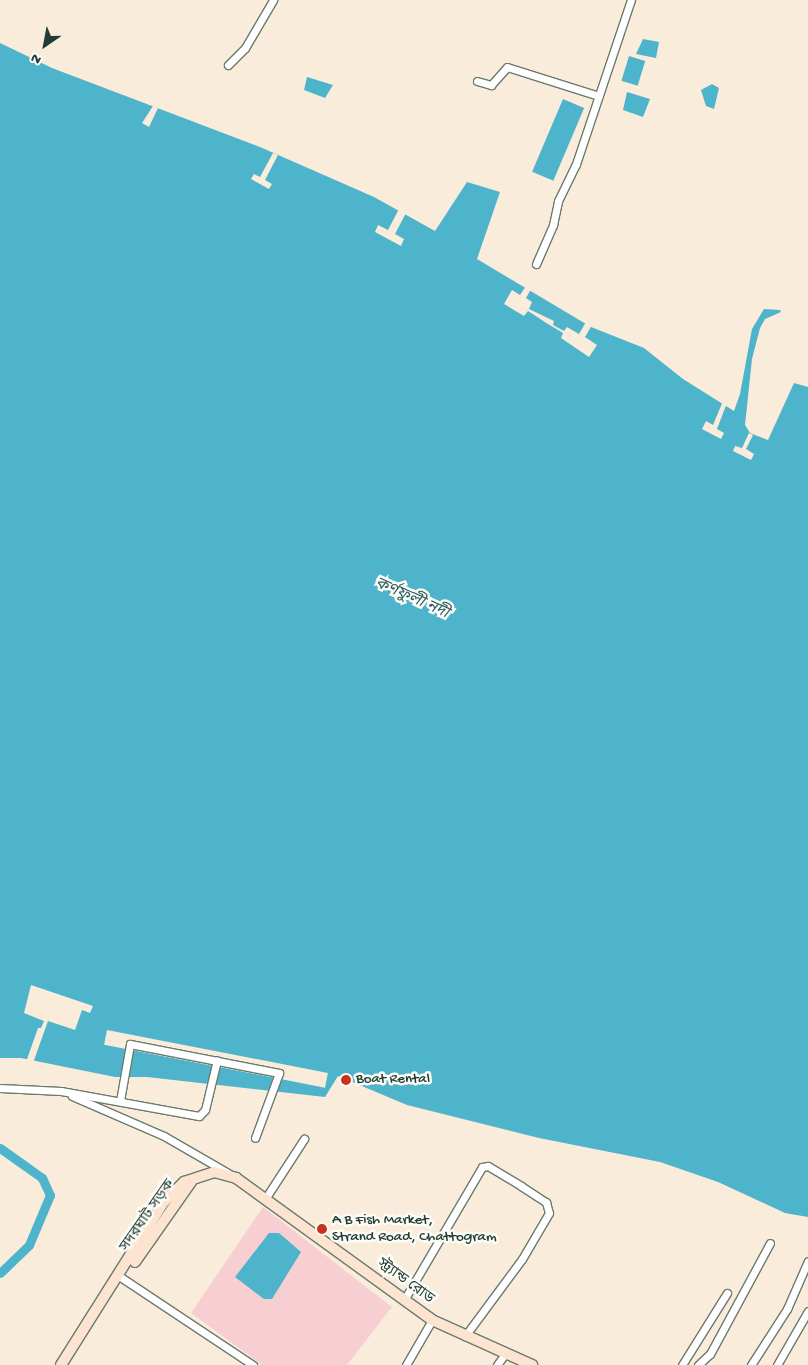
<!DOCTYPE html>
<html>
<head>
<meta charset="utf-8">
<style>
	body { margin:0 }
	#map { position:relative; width:808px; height:1365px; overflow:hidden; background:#f9ecdb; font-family:"Gochi Hand","Noto Sans Bengali",sans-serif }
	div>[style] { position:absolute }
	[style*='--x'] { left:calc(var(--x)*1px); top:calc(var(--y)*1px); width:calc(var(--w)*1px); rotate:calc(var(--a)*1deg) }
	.built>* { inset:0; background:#f7cfd2 }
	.water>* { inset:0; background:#4db4cb; transform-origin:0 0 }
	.pier>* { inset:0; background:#f9ecdb; transform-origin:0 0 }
	.canal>* { height:9px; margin:-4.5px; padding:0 4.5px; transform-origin:4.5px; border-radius:4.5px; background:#4db4cb }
	.roads { filter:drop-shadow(1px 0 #6b7a6e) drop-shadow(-1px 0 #6b7a6e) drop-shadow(0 1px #6b7a6e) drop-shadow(0 -1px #6b7a6e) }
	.minor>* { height:7px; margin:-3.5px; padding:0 3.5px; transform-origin:3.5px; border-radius:3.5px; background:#fff }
	.secondary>* { height:10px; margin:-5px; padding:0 5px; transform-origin:5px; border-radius:5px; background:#fde4d1 }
	.dots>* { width:14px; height:14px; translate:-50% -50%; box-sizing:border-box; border:2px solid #fdfcf7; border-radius:50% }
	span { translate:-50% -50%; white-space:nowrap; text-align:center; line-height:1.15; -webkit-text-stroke:5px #fdfcf7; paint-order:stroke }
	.poi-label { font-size:15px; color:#1f3d34 }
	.left { translate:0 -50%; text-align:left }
	.street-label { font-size:15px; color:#1f3d34 }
	.water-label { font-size:16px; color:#2d6161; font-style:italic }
	.north { position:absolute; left:20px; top:20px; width:50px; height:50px; -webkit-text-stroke:4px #fdfcf7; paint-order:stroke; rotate:213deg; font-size:14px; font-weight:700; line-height:20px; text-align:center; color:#1f3d34 }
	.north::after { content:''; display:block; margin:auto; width:18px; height:22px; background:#1f3d34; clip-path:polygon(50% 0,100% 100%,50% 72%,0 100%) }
</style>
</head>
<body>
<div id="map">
	<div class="built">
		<i style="clip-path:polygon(263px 1207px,392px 1307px,347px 1365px,262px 1365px,191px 1313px)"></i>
	</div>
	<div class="water">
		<i style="clip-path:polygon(643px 39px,659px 42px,656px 58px,636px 54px)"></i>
		<i style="clip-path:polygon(0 43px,52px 68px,260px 147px,374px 197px,435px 231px,467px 182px,500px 192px,477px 259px,591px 327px,644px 348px,683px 379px,734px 411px,740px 394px,752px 329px,764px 309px,780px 310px,781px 312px,765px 319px,760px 328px,752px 359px,745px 425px,750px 433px,768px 440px,794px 383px,808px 387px,808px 1217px,785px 1213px,718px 1182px,660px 1162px,539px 1138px,407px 1105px,338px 1076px,325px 1097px,147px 1077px,115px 1077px,21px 1058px,0 1058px)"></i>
		<i style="left:629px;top:56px;width:17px;height:26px;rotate:17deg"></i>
		<i style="clip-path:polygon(307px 77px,333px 85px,325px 98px,304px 90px)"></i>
		<i style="clip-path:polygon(712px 84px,719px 88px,714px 109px,706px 106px,701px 90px)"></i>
		<i style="clip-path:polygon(627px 92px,650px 99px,643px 117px,623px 110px)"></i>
		<i style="left:563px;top:99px;width:23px;height:79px;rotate:23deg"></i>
		<i style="clip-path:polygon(269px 1233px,279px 1233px,301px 1252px,272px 1299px,264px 1299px,235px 1277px)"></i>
	</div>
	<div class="pier">
		<i style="clip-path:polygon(153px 106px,158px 108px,149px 127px,142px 123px)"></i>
		<i style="clip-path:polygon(273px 153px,278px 155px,265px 180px,272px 184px,269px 189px,251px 179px,254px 174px,260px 177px)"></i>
		<i style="clip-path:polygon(399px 209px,406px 213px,395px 234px,404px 239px,401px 246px,375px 232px,378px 225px,388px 230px)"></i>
		<i style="clip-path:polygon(526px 286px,531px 289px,526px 298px,532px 302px,529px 309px,554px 321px,553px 325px,564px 331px,567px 327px,579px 334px,586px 322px,592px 325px,585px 337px,597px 345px,589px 357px,561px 338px,563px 333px,548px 324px,528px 311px,524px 316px,504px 304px,512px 290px,520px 295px)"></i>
		<i style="clip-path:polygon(723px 401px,727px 403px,717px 429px,724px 433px,721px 439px,702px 429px,706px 421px,713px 425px)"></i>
		<i style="clip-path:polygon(749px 433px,753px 435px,746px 449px,754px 454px,751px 460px,733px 451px,735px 446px,742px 448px)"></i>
		<i style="clip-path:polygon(31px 985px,93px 1006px,90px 1013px,82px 1010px,75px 1030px,48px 1021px,33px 1063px,26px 1062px,38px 1028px,41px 1028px,44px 1021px,24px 1013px)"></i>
		<i style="left:107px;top:1030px;width:225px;height:15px;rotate:11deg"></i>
	</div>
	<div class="canal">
		<i style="--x:0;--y:1148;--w:52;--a:35.5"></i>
		<i style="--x:42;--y:1178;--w:19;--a:65"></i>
		<i style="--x:50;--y:1195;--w:54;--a:112.8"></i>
		<i style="--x:29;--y:1245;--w:40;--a:136"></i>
	</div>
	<div class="roads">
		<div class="minor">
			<i style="--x:228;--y:65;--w:24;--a:-45"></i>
			<i style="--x:245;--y:48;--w:56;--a:-59.7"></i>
			<i style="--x:477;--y:81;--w:15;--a:16"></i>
			<i style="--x:491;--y:85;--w:24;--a:-48"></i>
			<i style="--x:507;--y:67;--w:96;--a:17.5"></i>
			<i style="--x:536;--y:264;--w:43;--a:-66.4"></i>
			<i style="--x:553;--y:225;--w:25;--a:-78"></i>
			<i style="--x:558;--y:201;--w:41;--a:-64.1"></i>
			<i style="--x:576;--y:164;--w:173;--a:-71.5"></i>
			<i style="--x:0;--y:1088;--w:61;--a:2.8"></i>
			<i style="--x:61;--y:1091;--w:140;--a:10.3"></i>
			<i style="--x:199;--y:1116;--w:8;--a:-45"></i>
			<i style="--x:205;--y:1110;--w:51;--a:-76.5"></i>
			<i style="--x:72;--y:1096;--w:100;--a:23.5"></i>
			<i style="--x:164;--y:1136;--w:74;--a:30"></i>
			<i style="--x:120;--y:1101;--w:58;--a:-80"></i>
			<i style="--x:130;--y:1044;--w:152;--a:11"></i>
			<i style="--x:279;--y:1073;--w:69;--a:110.3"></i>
			<i style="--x:265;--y:1199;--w:72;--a:-57"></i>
			<i style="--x:119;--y:1276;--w:161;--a:33.6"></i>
			<i style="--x:404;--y:1300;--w:154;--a:-59.6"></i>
			<i style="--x:482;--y:1167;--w:6;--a:-9"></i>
			<i style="--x:488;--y:1166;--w:39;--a:31"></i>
			<i style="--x:521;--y:1186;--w:30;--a:33"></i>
			<i style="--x:546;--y:1202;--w:11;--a:75"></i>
			<i style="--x:549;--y:1213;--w:53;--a:120.4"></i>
			<i style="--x:522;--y:1259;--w:96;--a:126.5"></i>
			<i style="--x:406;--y:1365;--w:52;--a:-60"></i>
			<i style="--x:497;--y:1365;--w:14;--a:-54"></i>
			<i style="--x:682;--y:1365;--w:85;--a:-58"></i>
			<i style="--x:698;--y:1365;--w:16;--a:-43"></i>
			<i style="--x:710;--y:1354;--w:126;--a:-61.6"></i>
			<i style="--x:751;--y:1365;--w:67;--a:-57.3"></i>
			<i style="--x:787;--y:1309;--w:52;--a:-66.4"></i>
			<i style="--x:777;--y:1365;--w:62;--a:-60.1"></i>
		</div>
		<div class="secondary">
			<i style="--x:135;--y:1262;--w:98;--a:-55"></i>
			<i style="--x:61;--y:1365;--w:191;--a:-57.8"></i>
			<i style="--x:163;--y:1203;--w:30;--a:-45"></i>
			<i style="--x:184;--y:1182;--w:32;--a:-18"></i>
			<i style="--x:214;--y:1172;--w:23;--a:15"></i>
			<i style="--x:236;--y:1178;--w:242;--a:35.9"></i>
			<i style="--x:432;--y:1320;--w:110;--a:24.2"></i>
		</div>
	</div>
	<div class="dots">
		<i style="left:346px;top:1080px;background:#c8321e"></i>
		<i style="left:322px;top:1229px;background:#c8321e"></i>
	</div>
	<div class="poi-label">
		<span class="left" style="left:356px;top:1080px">Boat Rental</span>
		<span class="left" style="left:332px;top:1229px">A B Fish Market,<br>Strand Road, Chattogram</span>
	</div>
	<div class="street-label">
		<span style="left:148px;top:1216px;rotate:-55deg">সদরঘাট সড়ক</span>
		<span style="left:405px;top:1282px;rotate:36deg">স্ট্র্যান্ড রোড</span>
	</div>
	<div class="water-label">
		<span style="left:411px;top:600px;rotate:24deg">কর্ণফুলী নদী</span>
	</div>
	<div class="north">N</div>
</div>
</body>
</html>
